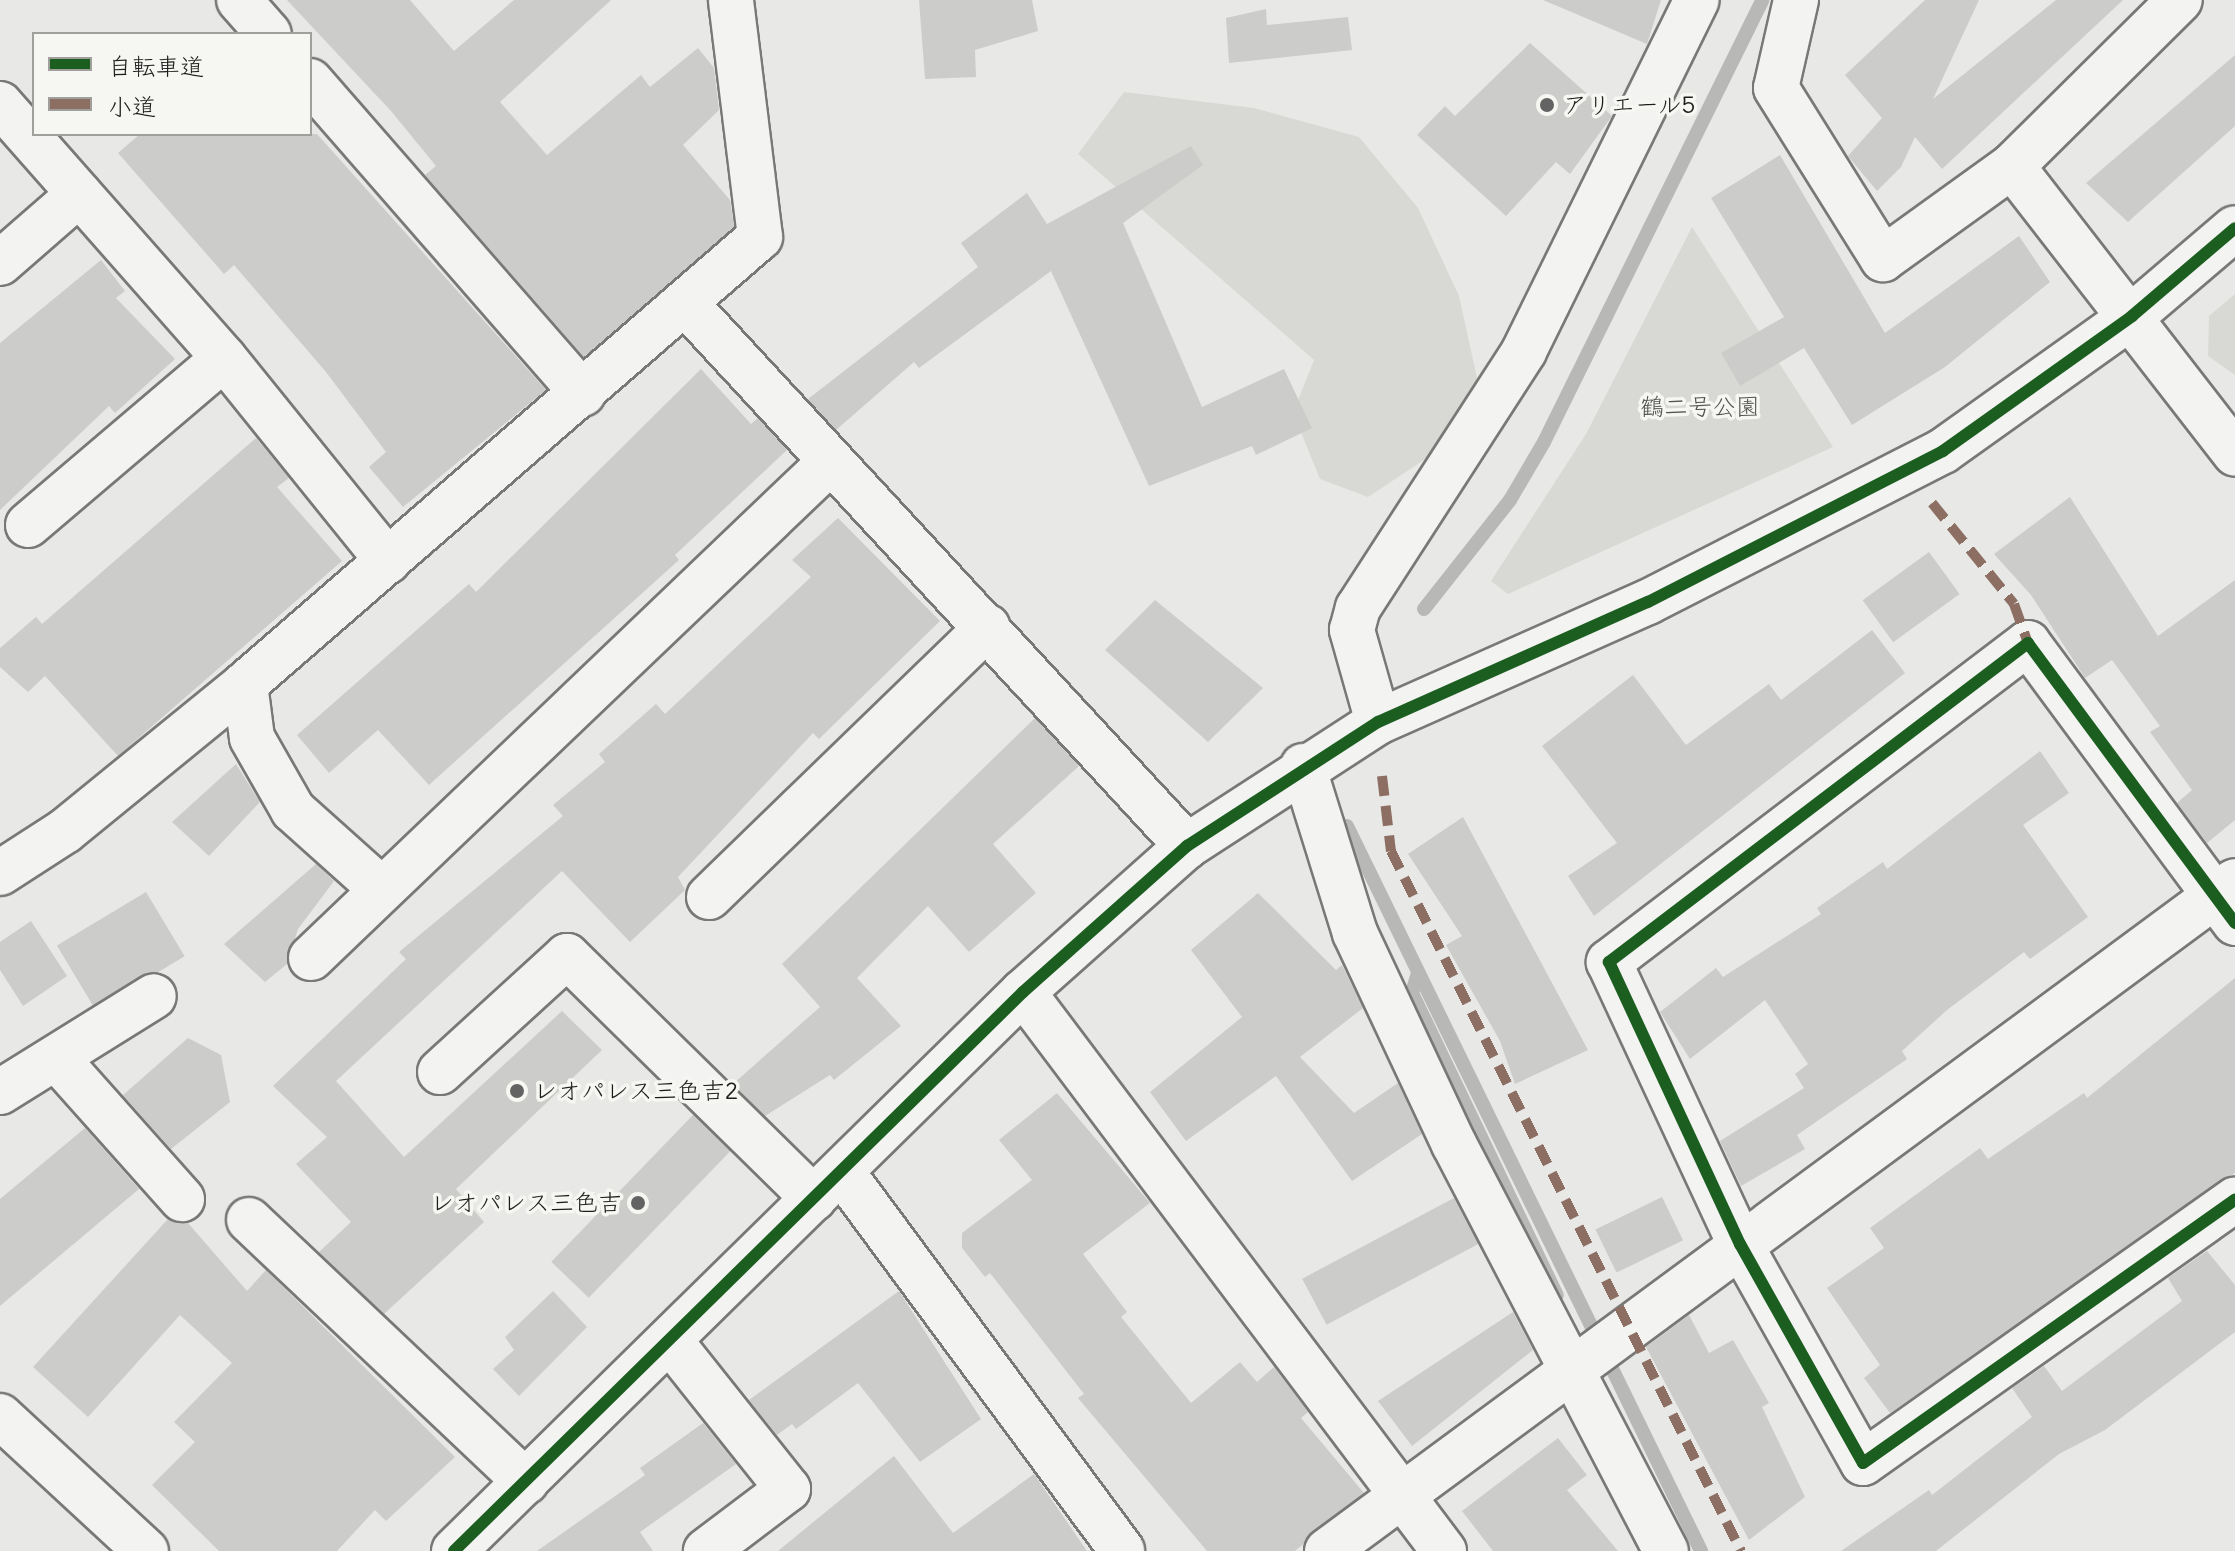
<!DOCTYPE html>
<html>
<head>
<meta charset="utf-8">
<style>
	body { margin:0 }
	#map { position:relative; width:2235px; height:1551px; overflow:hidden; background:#e8e8e6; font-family:Delius,"Klee One",sans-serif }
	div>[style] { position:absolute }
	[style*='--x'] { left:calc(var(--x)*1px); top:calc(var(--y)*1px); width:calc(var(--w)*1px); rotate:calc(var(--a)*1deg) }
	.built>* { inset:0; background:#d8d8d5 }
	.stream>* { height:14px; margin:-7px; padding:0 7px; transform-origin:7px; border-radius:7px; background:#b8b8b6 }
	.building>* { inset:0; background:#ccccca; transform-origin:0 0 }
	.roads { filter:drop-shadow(2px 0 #787877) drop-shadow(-2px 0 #787877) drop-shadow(0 2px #787877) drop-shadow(0 -2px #787877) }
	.street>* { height:44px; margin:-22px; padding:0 22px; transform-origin:22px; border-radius:22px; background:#f3f3f1 }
	.secondary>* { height:44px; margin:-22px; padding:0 22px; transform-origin:22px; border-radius:22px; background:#f3f3f1 }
	.quiet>* { height:10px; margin-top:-5px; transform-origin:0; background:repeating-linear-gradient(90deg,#8d6e63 0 20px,transparent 0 30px) }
	.cycleway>* { height:12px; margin:-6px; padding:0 6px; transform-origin:6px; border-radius:6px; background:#1b5e20 }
	.dots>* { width:22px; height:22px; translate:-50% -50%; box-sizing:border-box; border:4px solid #f6f6f2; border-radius:50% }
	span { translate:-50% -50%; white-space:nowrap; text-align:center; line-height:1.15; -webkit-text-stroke:7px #f6f6f2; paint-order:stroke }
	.poi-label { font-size:24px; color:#1c1c1c }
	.left { translate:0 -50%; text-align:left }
	.right { translate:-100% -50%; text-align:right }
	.park-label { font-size:24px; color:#51514f }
	.legend { position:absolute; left:32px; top:32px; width:280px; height:104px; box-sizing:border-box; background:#f6f6f2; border:2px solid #9f9f9c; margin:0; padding:10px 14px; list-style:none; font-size:24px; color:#1c1c1c }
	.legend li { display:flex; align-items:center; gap:16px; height:40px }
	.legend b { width:40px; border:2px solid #9f9f9c }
</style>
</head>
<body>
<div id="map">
	<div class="built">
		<i style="clip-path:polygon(1124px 92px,1254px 108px,1359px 137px,1418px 208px,1459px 296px,1479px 387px,1454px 440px,1368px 497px,1320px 479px,1293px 413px,1314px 360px,1078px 154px)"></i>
		<i style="clip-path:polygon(1692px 227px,1833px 447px,1508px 594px,1491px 581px,1586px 434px)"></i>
		<i style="clip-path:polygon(2235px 294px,2235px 375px,2208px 356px,2209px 316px)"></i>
	</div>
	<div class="stream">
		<i style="--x:1424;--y:609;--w:139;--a:-51.7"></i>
		<i style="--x:1510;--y:500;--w:67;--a:-59.6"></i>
		<i style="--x:1544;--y:442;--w:493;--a:-63.7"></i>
		<i style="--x:1347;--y:826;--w:807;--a:63.97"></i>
		<i style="--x:1418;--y:973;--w:21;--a:107"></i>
		<i style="--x:1412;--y:993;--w:335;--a:64.4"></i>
	</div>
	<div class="building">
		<i style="clip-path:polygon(287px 0,410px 0,454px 51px,514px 0,611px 0,500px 102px,547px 155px,641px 75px,650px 87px,698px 48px,714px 68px,719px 110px,683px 145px,730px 200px,734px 227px,584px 357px,425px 175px,436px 166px,391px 111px)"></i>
		<i style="clip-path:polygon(919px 0,1032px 0,1038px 31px,975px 50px,976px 77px,925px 79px)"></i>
		<i style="clip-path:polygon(1543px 0,1661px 0,1647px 44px)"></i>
		<i style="clip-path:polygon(1925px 0,1979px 0,1933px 99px,2056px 0,2123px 0,1942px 169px,1915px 137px,1901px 167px,1877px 191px,1848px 156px,1882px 118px,1845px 75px)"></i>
		<i style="clip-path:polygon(1266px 9px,1267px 25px,1348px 17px,1352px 50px,1229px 63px,1226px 18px)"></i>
		<i style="clip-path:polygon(1530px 43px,1612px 116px,1570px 174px,1556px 162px,1506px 216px,1417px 135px,1445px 106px,1455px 116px)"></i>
		<i style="clip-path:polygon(2235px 55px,2235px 126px,2128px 222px,2086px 183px)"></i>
		<i style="clip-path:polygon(140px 134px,317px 134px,546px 390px,403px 507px,369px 467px,386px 452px,326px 372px,234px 265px,224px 274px,118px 153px)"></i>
		<i style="clip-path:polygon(1191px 146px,1203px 165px,1123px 223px,1202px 407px,1284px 369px,1312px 428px,1256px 455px,1252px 446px,1149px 486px,1051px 271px,919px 368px,914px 362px,836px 430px,808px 399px,978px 267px,961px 243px,1027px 193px,1047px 224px)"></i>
		<i style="clip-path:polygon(1780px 155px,1885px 333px,2019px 236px,2050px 282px,1945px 367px,1852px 425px,1804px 348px,1740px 386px,1721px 353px,1784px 317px,1711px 198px)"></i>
		<i style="clip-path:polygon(101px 260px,125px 291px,116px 298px,175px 359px,115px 413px,109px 406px,0 510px,0 343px)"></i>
		<i style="clip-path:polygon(701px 369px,751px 424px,758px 418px,787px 450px,675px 555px,679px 560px,429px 785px,378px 730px,329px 773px,297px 735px,469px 584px,476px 592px)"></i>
		<i style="clip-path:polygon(256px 438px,289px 478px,277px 487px,342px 561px,118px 756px,45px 676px,28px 692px,0 667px,0 648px,36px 617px,42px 624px)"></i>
		<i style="clip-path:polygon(2070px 497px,2158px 636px,2235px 580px,2235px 820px,2207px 843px,2177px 803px,2192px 790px,2150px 732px,2160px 726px,2112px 660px,2085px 678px,2031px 595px,1994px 554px)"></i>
		<i style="clip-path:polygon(838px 518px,940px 621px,819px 739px,813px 733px,678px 877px,685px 890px,630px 942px,562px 871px,336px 1081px,404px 1157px,562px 1011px,602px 1050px,456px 1189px,484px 1222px,384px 1314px,319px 1252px,351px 1222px,296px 1164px,327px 1137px,273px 1086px,406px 959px,399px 952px,563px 816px,553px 805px,605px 762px,599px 754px,656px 704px,665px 714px,811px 577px,792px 560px)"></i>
		<i style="left:1929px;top:552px;width:52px;height:82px;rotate:54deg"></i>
		<i style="clip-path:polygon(1155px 600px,1263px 688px,1208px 742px,1105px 650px)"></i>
		<i style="clip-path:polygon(1872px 630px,1905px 673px,1594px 916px,1568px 876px,1617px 843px,1542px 746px,1633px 675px,1686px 745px,1769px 684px,1781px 700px)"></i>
		<i style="clip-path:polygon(1035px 718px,1079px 766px,993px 844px,1036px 893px,969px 952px,928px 906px,857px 978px,901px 1026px,834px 1080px,830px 1075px,765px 1116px,733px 1084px,820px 1007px,782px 964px)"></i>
		<i style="clip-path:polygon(2040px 751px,2069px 793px,2023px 825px,2088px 917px,2030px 959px,2024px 952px,1947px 1010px,1902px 1051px,1907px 1059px,1797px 1135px,1805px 1149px,1741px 1186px,1720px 1141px,1804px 1088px,1795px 1074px,1808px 1064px,1765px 1000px,1690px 1059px,1660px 1012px,1716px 968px,1723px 977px,1821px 914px,1817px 908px,1883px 862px,1887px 869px)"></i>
		<i style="clip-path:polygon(236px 764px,260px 802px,209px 856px,172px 822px)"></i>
		<i style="clip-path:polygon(1463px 817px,1588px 1050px,1515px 1084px,1500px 1041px,1446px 945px,1462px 936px,1408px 854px)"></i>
		<i style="clip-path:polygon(316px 864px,334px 881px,298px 929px,287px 964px,265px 982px,224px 944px)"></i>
		<i style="left:146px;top:892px;width:75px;height:104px;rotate:59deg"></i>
		<i style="clip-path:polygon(1258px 893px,1336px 970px,1342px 965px,1363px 1008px,1300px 1057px,1354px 1113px,1398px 1083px,1422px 1134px,1352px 1181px,1276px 1076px,1186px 1141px,1150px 1092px,1242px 1017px,1191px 950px)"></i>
		<i style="clip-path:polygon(31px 921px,67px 976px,23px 1006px,0 970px,0 942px)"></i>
		<i style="clip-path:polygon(2235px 978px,2235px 1173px,1890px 1413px,1864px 1378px,1880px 1365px,1827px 1288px,1884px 1248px,1870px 1228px,1980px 1148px,1988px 1159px,2084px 1093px,2087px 1098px)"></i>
		<i style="clip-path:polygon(188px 1038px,221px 1055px,230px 1102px,171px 1149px,123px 1095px)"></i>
		<i style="clip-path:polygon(1057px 1093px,1150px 1203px,1083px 1254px,1127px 1312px,1121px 1317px,1191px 1403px,1240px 1362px,1257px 1382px,1274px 1367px,1308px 1412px,1301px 1418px,1364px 1493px,1295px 1551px,1207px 1551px,1078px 1398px,1084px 1394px,990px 1273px,985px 1277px,962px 1248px,962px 1233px,1032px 1180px,999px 1140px)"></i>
		<i style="left:693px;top:1115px;width:52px;height:204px;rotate:44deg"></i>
		<i style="clip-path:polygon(85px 1128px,139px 1189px,0 1306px,0 1199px)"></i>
		<i style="left:1662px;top:1197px;width:48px;height:74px;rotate:64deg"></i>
		<i style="left:1454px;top:1198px;width:52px;height:172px;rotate:62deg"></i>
		<i style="clip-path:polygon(168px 1219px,188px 1223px,247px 1291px,266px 1270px,455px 1457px,386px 1521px,375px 1510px,337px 1551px,219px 1551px,152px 1485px,195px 1442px,174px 1422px,232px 1363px,180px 1315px,88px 1417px,33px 1367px)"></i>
		<i style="clip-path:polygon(2207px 1251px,2235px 1285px,2235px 1332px,2105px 1430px,2059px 1454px,1936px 1551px,1841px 1551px,1929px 1490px,1932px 1495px,2032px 1417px,2012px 1388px,2044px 1366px,2062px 1391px,2182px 1301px,2168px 1278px)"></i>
		<i style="clip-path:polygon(553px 1291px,587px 1327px,519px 1396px,493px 1369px,514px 1350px,505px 1337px)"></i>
		<i style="clip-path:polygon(899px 1291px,981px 1419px,920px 1462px,858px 1383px,796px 1429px,792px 1424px,777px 1435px,749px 1400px)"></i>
		<i style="clip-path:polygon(1513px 1312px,1533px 1350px,1412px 1446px,1378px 1401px)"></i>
		<i style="clip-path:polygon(1689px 1315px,1709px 1353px,1733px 1340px,1769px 1403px,1762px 1407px,1805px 1497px,1749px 1540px,1646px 1347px)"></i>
		<i style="clip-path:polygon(703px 1423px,736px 1464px,640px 1532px,653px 1551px,537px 1551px,645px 1475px,640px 1468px)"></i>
		<i style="clip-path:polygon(1558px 1438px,1587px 1475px,1567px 1490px,1618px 1551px,1493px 1551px,1462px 1511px)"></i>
		<i style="clip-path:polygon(894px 1456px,953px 1533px,1034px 1474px,1087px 1551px,778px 1551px)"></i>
	</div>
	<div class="roads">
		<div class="street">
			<i style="--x:239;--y:0;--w:45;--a:48.6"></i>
			<i style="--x:1796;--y:0;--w:90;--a:102.8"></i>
			<i style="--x:1776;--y:88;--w:202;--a:58"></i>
			<i style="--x:1883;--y:259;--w:159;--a:-35.8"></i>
			<i style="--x:2012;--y:166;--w:236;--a:-44.7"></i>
			<i style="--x:310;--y:81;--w:415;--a:48.9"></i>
			<i style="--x:0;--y:104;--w:339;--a:48.6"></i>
			<i style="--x:224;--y:358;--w:261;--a:51.1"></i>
			<i style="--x:2012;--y:166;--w:364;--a:52.2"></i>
			<i style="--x:0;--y:263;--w:105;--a:-41.1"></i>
			<i style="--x:687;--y:305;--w:737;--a:47.26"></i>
			<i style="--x:28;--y:525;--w:257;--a:-40.4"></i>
			<i style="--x:245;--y:684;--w:54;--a:82.6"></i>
			<i style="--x:252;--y:738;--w:83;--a:60.3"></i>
			<i style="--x:293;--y:810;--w:118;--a:41.9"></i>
			<i style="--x:1378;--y:722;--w:96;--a:-105.8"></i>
			<i style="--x:1352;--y:630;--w:23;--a:-75"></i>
			<i style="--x:1358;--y:608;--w:306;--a:-57.1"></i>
			<i style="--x:1524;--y:351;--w:391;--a:-63.8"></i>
			<i style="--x:1303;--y:766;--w:175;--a:72.7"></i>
			<i style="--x:1355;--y:933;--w:233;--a:64.9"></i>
			<i style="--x:1454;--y:1144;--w:459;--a:62.5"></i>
			<i style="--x:0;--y:873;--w:77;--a:-32.9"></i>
			<i style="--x:65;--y:831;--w:232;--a:-39.2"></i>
			<i style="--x:245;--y:684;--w:682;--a:-40.96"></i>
			<i style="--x:760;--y:237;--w:239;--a:-97"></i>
			<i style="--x:709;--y:897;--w:388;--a:-44.1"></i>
			<i style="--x:2235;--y:923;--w:348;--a:-126.5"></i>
			<i style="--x:2028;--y:643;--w:527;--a:142.72"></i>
			<i style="--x:1609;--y:962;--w:311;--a:65.1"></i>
			<i style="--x:1740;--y:1244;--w:251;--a:60.7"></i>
			<i style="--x:1863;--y:1463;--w:456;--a:-35.3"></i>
			<i style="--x:311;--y:958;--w:716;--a:-43.7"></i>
			<i style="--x:1023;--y:992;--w:700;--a:53.02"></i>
			<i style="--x:59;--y:1061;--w:185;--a:48.3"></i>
			<i style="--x:440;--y:1072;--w:172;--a:-42.4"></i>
			<i style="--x:567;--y:956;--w:346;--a:44.5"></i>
			<i style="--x:0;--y:1092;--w:181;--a:-31.9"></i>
			<i style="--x:842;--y:1172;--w:471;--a:53.5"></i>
			<i style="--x:249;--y:1220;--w:381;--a:43.4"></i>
			<i style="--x:671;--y:1342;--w:188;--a:51.5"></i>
			<i style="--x:788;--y:1489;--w:103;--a:142.9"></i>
			<i style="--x:0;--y:1416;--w:199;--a:42.8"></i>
			<i style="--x:1327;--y:1551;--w:1128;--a:-36.42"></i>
		</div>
		<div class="secondary">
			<i style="--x:454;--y:1551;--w:798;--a:-44.49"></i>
			<i style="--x:1023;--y:992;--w:220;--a:-41.7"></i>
			<i style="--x:1187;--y:846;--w:228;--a:-33"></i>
			<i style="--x:1378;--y:722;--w:295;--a:-24"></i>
			<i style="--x:1648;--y:602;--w:331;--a:-27.1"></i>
			<i style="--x:1943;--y:451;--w:232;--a:-35.5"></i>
			<i style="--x:2132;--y:316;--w:135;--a:-40.5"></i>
		</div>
	</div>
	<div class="quiet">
		<i style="--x:1932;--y:503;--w:130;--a:50.9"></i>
		<i style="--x:2014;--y:604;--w:41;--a:70.3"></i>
		<i style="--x:1382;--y:776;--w:76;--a:83.2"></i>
		<i style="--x:1391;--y:851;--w:783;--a:63.43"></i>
	</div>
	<div class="cycleway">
		<i style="--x:2235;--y:923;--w:348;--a:-126.5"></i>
		<i style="--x:2028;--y:643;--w:527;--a:142.72"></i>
		<i style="--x:1609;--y:962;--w:311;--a:65.1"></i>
		<i style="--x:1740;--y:1244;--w:251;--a:60.7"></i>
		<i style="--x:1863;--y:1463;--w:456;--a:-35.3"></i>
		<i style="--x:454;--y:1551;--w:798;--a:-44.49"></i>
		<i style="--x:1023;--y:992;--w:220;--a:-41.7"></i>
		<i style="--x:1187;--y:846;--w:228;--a:-33"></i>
		<i style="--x:1378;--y:722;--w:295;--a:-24"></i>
		<i style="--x:1648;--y:602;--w:331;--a:-27.1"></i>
		<i style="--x:1943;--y:451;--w:232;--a:-35.5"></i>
		<i style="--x:2132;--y:316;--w:135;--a:-40.5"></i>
	</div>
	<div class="dots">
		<i style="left:1547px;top:105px;background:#636363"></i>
		<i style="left:517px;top:1091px;background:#636363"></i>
		<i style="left:638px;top:1203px;background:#636363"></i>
	</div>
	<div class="poi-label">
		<span class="left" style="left:1563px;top:105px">アリエール5</span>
		<span class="left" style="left:533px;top:1091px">レオパレス三色吉2</span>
		<span class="right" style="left:622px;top:1203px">レオパレス三色吉</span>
	</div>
	<div class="park-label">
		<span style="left:1700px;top:407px">鶴二号公園</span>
	</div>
	<ul class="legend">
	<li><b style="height:10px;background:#1b5e20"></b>自転車道</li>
	<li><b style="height:10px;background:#8d6e63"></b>小道</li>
	</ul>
</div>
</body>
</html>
